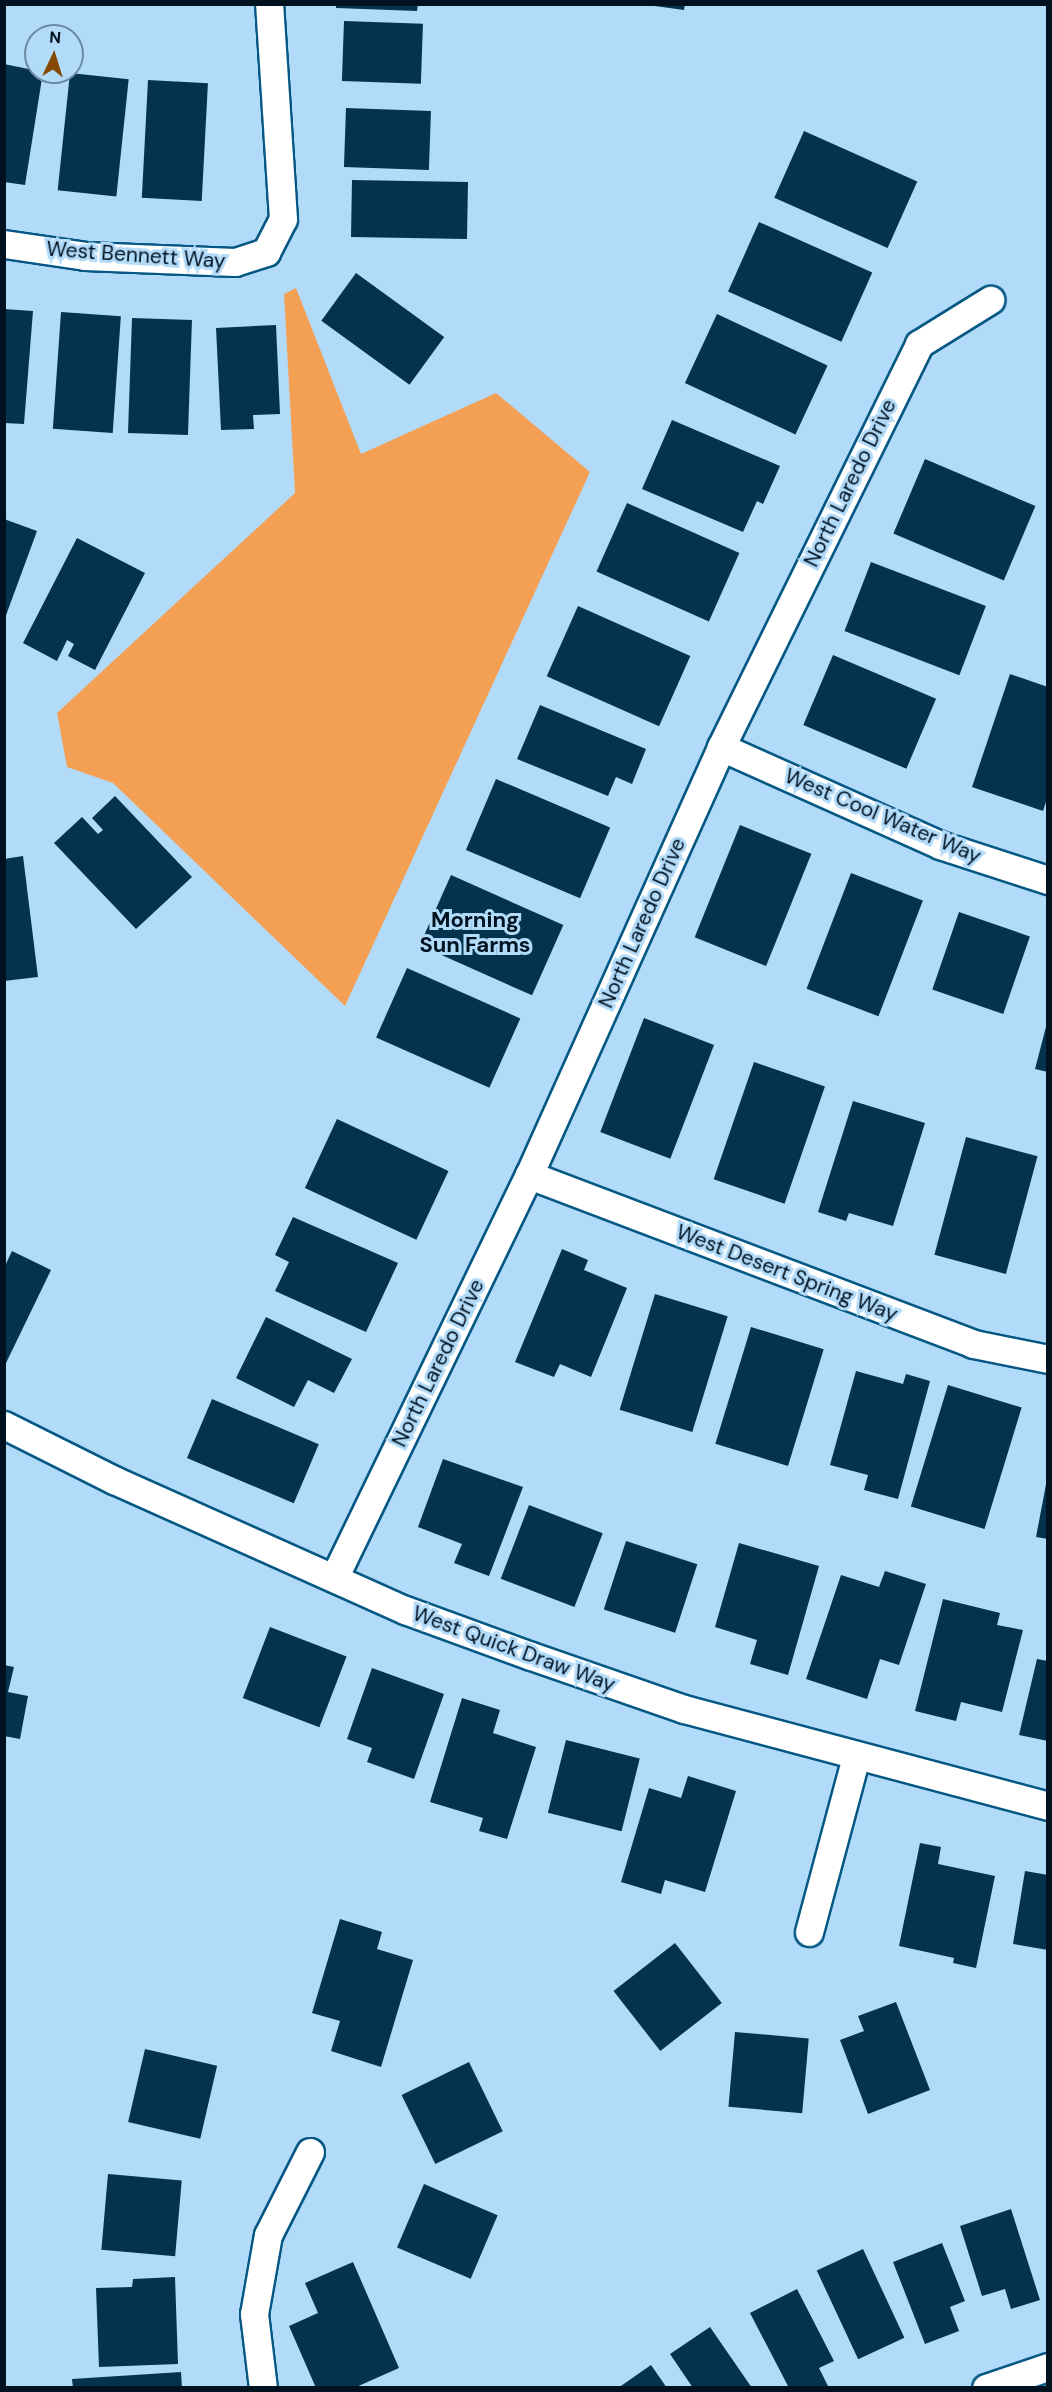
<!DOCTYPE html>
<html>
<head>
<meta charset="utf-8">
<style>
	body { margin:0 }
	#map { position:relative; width:1052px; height:2392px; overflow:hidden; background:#b2dbf9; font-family:"DM Sans",sans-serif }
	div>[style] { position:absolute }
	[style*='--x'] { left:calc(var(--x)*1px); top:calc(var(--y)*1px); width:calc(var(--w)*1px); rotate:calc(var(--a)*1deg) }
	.green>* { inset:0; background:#f3a055 }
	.building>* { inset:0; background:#04334e; transform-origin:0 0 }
	.roads { filter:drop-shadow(2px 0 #065884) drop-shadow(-2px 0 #065884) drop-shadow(0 2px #065884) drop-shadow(0 -2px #065884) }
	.minor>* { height:27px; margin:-13.5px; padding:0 13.5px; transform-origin:13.5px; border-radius:13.5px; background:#fff }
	span { translate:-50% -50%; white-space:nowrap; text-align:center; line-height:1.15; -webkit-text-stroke:6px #b2dbf9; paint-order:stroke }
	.street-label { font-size:21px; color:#001220 }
	.neighbourhood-label { font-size:22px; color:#001220; font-weight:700 }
	.frame { position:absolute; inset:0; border:6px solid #001220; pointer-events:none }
	.north { position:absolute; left:24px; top:24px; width:60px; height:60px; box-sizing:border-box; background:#b2dbf9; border:2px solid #6b8ba2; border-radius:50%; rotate:4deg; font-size:16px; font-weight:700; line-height:24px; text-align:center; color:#001220 }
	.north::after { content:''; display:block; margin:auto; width:21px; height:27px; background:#854903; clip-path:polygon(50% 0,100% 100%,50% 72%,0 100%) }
</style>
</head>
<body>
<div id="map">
	<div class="green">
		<i style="clip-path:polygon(296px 288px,361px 454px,496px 393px,590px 472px,345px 1006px,113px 783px,67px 767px,57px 713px,295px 493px,284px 294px)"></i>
	</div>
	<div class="building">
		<i style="clip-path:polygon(336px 4px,418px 4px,417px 11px,336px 8px)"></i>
		<i style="clip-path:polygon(640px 4px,685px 4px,684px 10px)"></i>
		<i style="left:344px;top:21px;width:79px;height:60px;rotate:2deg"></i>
		<i style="clip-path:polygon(4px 64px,43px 72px,25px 185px,4px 182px)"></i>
		<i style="left:70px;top:73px;width:59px;height:118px;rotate:6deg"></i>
		<i style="left:148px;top:80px;width:60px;height:118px;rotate:3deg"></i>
		<i style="left:346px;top:108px;width:85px;height:59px;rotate:2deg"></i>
		<i style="left:804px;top:131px;width:124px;height:73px;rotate:24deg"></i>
		<i style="left:352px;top:180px;width:116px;height:57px;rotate:1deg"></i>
		<i style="left:759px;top:222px;width:124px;height:76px;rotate:24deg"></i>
		<i style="left:356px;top:273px;width:109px;height:59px;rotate:36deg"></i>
		<i style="clip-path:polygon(4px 309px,33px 311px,24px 424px,4px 423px)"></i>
		<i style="left:61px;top:312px;width:60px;height:117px;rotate:4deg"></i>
		<i style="left:717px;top:314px;width:122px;height:76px;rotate:25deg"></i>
		<i style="left:132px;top:318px;width:60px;height:115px;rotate:2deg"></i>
		<i style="clip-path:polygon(276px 325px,280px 414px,253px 415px,254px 429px,221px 430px,216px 328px)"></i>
		<i style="clip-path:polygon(672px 420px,780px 466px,763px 504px,757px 501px,743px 532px,642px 489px)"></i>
		<i style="left:925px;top:459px;width:120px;height:81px;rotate:23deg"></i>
		<i style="left:627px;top:503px;width:123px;height:75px;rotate:24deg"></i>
		<i style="clip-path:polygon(4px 519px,37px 531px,5px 618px,4px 618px)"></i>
		<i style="clip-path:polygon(77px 538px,145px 573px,95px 670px,68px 656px,74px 644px,67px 640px,57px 661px,23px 643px)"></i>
		<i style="left:871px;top:562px;width:123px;height:74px;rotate:21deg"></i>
		<i style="left:578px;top:606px;width:123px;height:77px;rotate:24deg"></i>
		<i style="left:833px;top:655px;width:112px;height:76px;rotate:23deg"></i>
		<i style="clip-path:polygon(1010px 674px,1048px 687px,1048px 796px,1043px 811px,972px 787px)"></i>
		<i style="clip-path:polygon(540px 705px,646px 749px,632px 784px,616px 777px,608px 796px,517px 759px)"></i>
		<i style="left:496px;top:779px;width:124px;height:77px;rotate:23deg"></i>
		<i style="clip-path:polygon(115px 796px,192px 877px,136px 929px,54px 843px,82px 817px,98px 834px,103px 830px,92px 818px)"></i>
		<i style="left:740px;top:825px;width:77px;height:121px;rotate:22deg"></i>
		<i style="clip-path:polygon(23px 856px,38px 977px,4px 981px,4px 859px)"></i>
		<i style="left:851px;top:873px;width:77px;height:124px;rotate:21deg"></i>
		<i style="left:451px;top:875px;width:123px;height:77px;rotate:24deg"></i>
		<i style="left:959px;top:912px;width:75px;height:82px;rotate:19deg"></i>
		<i style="left:407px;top:968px;width:124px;height:76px;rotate:24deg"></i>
		<i style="left:644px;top:1018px;width:75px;height:122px;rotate:21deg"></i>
		<i style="clip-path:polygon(1047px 1023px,1048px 1023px,1048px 1072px,1035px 1069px)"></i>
		<i style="left:754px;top:1062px;width:75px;height:124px;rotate:19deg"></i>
		<i style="clip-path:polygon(853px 1101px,925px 1123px,893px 1226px,849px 1213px,846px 1221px,818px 1212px)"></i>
		<i style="left:337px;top:1119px;width:123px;height:76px;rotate:25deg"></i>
		<i style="left:966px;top:1137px;width:74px;height:122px;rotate:15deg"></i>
		<i style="clip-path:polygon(293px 1217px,398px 1263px,366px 1332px,275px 1291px,289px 1262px,275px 1255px)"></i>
		<i style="clip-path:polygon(562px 1249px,588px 1260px,584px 1270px,627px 1288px,591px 1377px,560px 1364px,554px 1377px,515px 1362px)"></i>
		<i style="clip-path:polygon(12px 1251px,51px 1270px,6px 1363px,4px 1268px)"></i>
		<i style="left:655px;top:1294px;width:76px;height:121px;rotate:17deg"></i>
		<i style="clip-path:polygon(266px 1317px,352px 1359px,334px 1393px,308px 1380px,294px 1407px,236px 1378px)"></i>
		<i style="left:751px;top:1327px;width:76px;height:122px;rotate:17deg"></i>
		<i style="clip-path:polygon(856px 1371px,903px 1384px,906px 1374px,930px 1381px,898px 1499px,864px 1490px,868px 1475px,830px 1465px)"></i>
		<i style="left:948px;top:1385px;width:77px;height:127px;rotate:17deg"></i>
		<i style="left:212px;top:1399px;width:116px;height:64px;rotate:23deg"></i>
		<i style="clip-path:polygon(443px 1459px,523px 1487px,489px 1576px,454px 1563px,462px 1544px,418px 1527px)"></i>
		<i style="clip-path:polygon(1048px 1474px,1048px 1539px,1036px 1537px)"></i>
		<i style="left:529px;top:1505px;width:79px;height:79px;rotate:21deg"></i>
		<i style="left:626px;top:1541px;width:75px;height:72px;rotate:18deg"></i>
		<i style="clip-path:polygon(739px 1543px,819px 1566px,788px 1675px,750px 1664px,757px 1640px,715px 1627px)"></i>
		<i style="clip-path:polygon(885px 1571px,926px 1584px,899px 1665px,880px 1659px,867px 1699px,806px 1679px,841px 1575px,879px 1587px)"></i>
		<i style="clip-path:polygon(943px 1599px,1000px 1613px,997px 1625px,1023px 1630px,1002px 1712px,961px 1702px,956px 1721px,915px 1711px)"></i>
		<i style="left:270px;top:1627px;width:82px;height:76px;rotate:21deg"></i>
		<i style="clip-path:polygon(1037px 1659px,1048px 1661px,1048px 1741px,1019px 1735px)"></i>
		<i style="clip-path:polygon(4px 1665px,14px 1667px,8px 1692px,28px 1696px,20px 1739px,4px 1736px)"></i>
		<i style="clip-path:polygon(372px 1668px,444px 1694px,414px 1779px,367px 1762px,372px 1748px,347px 1739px)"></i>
		<i style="clip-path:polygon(462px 1698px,500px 1710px,493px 1733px,536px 1747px,507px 1839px,479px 1831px,483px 1818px,430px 1802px)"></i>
		<i style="left:566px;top:1740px;width:76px;height:75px;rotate:14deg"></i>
		<i style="clip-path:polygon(688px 1776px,736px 1791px,705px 1892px,665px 1880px,661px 1894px,621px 1882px,649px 1788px,681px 1798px)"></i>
		<i style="clip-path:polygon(920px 1843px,941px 1847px,938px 1864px,995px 1876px,976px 1968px,953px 1963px,954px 1958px,899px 1946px)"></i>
		<i style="clip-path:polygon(1025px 1871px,1048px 1875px,1048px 1950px,1013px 1944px)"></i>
		<i style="clip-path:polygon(340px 1919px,382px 1932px,377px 1949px,413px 1960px,381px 2067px,331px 2051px,340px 2021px,312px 2013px)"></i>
		<i style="left:675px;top:1943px;width:76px;height:78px;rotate:52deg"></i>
		<i style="clip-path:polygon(896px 2002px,930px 2090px,868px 2114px,840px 2040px,864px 2031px,858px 2016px)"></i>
		<i style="left:735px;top:2032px;width:74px;height:75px;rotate:5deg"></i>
		<i style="left:145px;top:2049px;width:74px;height:75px;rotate:13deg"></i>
		<i style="left:469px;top:2062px;width:77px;height:75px;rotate:64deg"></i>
		<i style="left:108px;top:2174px;width:74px;height:76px;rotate:5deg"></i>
		<i style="left:424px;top:2184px;width:80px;height:69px;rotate:23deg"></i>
		<i style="clip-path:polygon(1011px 2209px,1040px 2300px,1011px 2309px,1005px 2289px,982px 2296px,960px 2226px)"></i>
		<i style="clip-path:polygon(942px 2243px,965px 2301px,950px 2307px,959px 2331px,925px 2344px,893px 2262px)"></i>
		<i style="left:863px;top:2249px;width:98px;height:51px;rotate:65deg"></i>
		<i style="clip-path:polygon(353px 2262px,399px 2368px,354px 2388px,316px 2388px,289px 2326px,318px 2313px,305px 2283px)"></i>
		<i style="clip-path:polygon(175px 2277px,178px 2364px,99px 2367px,96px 2288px,132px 2287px,133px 2279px)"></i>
		<i style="clip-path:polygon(797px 2289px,834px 2361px,819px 2368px,829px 2388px,789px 2388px,750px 2313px)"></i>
		<i style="clip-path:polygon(710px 2327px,752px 2388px,693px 2388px,670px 2354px)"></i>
		<i style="clip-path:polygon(651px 2365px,667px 2388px,618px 2388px)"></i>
		<i style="clip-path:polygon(181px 2372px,182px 2388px,73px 2388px,72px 2379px)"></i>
	</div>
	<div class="roads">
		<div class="minor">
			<i style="--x:4;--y:244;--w:82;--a:8.4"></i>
			<i style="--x:85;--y:256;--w:150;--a:2.3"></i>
			<i style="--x:235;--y:262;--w:33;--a:-18"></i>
			<i style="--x:266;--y:252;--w:37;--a:-63"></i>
			<i style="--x:283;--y:219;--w:215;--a:-93.7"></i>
			<i style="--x:721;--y:747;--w:240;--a:24.1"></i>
			<i style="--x:940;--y:845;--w:114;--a:18"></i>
			<i style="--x:529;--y:1175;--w:475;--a:20.8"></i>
			<i style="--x:973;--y:1344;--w:76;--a:11.3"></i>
			<i style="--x:4;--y:1425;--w:123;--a:26.6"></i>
			<i style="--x:114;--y:1480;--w:319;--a:24.1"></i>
			<i style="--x:405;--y:1610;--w:134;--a:20.1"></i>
			<i style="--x:531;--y:1656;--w:162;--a:19.1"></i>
			<i style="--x:684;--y:1709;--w:377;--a:14.9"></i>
			<i style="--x:334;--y:1578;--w:448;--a:-64.2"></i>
			<i style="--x:529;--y:1175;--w:469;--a:-65.8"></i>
			<i style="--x:721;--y:747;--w:449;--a:-63.8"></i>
			<i style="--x:919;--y:344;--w:84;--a:-31.8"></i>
			<i style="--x:809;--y:1932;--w:181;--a:-75"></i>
			<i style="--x:263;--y:2388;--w:75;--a:-96.9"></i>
			<i style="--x:254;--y:2314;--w:80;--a:-80"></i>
			<i style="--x:268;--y:2235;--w:93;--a:-63.2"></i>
			<i style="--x:986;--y:2388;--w:65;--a:-18.7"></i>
		</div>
	</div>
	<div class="street-label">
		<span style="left:136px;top:255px;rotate:4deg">West Bennett Way</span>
		<span style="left:850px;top:483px;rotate:-64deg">North Laredo Drive</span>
		<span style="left:883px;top:816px;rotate:23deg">West Cool Water Way</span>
		<span style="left:642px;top:923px;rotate:-66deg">North Laredo Drive</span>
		<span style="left:787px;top:1273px;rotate:21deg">West Desert Spring Way</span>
		<span style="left:438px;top:1363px;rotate:-64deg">North Laredo Drive</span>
		<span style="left:514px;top:1649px;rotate:20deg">West Quick Draw Way</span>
	</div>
	<div class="neighbourhood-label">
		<span style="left:475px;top:932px">Morning<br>Sun Farms</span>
	</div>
	<div class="frame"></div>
	<div class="north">N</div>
</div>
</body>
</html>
